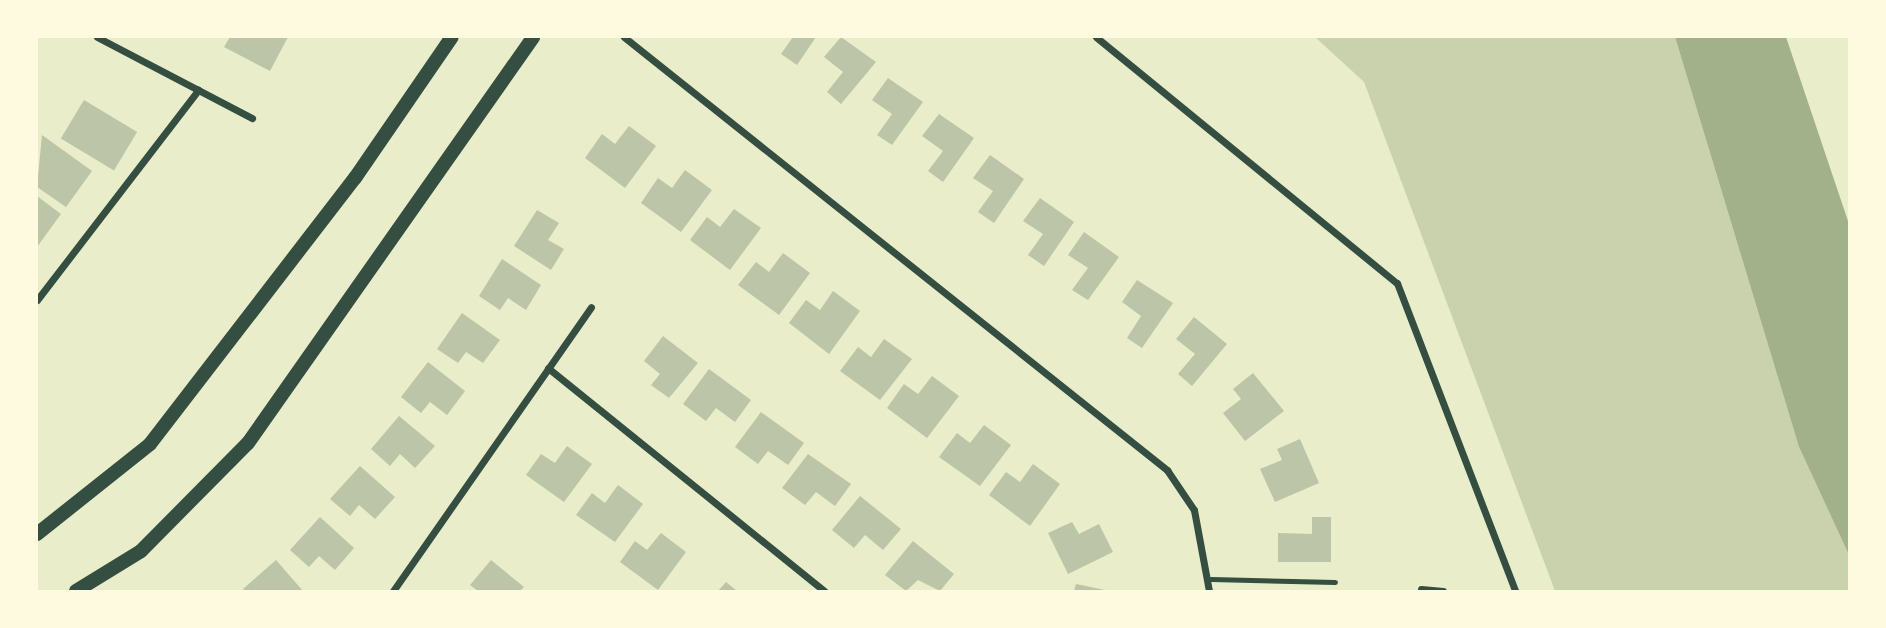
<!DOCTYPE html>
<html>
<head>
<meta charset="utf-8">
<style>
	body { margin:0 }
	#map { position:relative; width:1886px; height:628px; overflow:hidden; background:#e9edc9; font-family:"PT Sans",sans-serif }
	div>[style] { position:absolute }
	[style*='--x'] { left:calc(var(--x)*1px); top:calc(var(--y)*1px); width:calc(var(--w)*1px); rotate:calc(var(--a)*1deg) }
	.green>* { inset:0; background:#cad2ad }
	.water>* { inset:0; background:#a3b18a }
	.building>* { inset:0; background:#bcc5a7; transform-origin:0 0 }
	.service>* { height:5px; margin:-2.5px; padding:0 2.5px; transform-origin:2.5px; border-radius:2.5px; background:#344e41 }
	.minor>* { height:7px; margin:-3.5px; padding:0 3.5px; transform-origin:3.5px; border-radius:3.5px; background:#344e41 }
	.secondary>* { height:14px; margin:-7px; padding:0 7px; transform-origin:7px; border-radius:7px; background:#344e41 }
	span { translate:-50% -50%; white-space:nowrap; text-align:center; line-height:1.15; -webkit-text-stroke:5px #fefae0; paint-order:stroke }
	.frame { position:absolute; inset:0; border:38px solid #fefae0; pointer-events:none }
</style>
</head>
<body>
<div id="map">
	<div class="green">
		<i style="clip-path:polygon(1315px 37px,1675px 37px,1799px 447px,1849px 555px,1849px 591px,1555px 591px,1364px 82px)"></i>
	</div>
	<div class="water">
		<i style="clip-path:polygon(1675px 37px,1786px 37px,1849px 224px,1849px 555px,1799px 447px)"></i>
	</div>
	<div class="building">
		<i style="clip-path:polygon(230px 37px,288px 37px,270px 71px,224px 47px)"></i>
		<i style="clip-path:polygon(793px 37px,816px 37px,797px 65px,781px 54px)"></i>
		<i style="clip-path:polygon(841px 37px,876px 62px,841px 104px,827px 92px,843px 72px,824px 57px)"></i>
		<i style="clip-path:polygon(888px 78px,923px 102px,892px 145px,877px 135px,892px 114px,872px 100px)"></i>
		<i style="left:84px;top:100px;width:62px;height:45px;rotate:31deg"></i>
		<i style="clip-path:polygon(939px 114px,974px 138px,943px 182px,928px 171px,943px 151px,922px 136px)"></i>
		<i style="clip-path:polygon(629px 126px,656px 146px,625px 188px,585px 158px,602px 134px,615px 144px)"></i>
		<i style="clip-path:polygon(42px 135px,92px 171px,66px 207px,37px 187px)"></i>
		<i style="clip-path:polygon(990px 155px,1024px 179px,994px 223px,978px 212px,993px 191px,973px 178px)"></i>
		<i style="clip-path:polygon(685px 170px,712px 190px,681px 232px,641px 203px,658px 178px,672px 188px)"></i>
		<i style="clip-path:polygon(37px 196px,61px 214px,37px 247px)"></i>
		<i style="clip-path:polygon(1040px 198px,1074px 222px,1044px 266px,1028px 255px,1043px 234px,1023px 221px)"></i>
		<i style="clip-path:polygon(734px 209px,761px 228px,730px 270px,690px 240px,707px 217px,720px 227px)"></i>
		<i style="clip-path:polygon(537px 210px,559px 223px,548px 240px,564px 249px,551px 270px,514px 246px)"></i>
		<i style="clip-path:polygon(1084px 232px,1119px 257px,1088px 300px,1072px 290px,1088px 268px,1068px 255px)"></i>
		<i style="clip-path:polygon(783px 253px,810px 273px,779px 315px,738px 285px,756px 262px,769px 272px)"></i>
		<i style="clip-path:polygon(502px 259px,541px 285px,526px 310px,508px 298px,500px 310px,479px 296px)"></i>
		<i style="clip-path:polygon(1137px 280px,1173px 303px,1142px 348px,1127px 338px,1141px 316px,1122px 302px)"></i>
		<i style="clip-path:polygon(833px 291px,860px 311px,829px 354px,789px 323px,806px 300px,820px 310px)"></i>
		<i style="clip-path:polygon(462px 313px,500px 340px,483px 363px,466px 352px,458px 363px,437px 349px)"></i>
		<i style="clip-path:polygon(1194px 317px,1227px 344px,1192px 386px,1178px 374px,1195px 354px,1176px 339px)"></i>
		<i style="clip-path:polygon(663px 336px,698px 363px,669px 398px,651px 385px,660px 374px,644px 361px)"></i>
		<i style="clip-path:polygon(884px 339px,912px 359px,880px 400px,840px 371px,858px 347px,871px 357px)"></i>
		<i style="clip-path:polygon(428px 362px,465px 391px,447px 415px,430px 402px,421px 413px,401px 397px)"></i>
		<i style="clip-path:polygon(709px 369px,751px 400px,735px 422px,716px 408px,706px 421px,683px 404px)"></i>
		<i style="clip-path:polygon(1253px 373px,1284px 411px,1245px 441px,1223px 413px,1241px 399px,1233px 389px)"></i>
		<i style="clip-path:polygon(932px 376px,959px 396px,927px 438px,887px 408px,904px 384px,918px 394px)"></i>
		<i style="clip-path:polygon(761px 412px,804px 443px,788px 465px,768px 451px,758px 464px,735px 447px)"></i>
		<i style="clip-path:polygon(399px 416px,435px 446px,415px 468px,400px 454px,390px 466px,371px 449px)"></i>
		<i style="clip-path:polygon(984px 425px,1011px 445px,980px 486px,939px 457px,957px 433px,970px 443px)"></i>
		<i style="clip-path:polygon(1300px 439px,1319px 483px,1275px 502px,1260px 469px,1282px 460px,1277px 449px)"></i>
		<i style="clip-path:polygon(567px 446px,592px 464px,564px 502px,526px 475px,541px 454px,555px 463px)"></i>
		<i style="clip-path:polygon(808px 454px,851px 484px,835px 506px,816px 492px,805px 505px,782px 488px)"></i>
		<i style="clip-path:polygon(1033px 464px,1060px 484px,1030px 526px,989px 495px,1006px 472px,1020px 482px)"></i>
		<i style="clip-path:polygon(360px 466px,395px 497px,375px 519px,359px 505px,350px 516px,330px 499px)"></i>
		<i style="clip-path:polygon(618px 485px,643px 504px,615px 542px,576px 515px,592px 493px,605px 503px)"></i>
		<i style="clip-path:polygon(860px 496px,901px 529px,883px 550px,865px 535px,854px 548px,832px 530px)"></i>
		<i style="clip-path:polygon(320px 517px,354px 548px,335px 570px,319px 556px,309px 567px,290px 550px)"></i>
		<i style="clip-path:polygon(1312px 517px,1331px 517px,1331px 562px,1278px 562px,1278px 533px,1312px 534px)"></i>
		<i style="clip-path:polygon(1072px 522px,1079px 534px,1099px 524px,1113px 552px,1068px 574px,1048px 533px)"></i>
		<i style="clip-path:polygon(661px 533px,686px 552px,658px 590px,620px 562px,635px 541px,647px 550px)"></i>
		<i style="clip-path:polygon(913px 541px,954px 574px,940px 591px,918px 580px,906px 591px,885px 575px)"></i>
		<i style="clip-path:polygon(276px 560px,303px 591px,245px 591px,243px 589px)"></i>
		<i style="clip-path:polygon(491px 560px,524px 587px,520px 591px,478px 591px,470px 585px)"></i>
		<i style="clip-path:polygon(726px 582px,737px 591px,718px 591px)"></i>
		<i style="clip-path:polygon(1076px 584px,1105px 590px,1105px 591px,1074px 591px)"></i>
	</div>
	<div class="service">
		<i style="--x:1211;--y:579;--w:124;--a:1.4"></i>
	</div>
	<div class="minor">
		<i style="--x:97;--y:37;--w:175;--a:27.6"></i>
		<i style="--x:624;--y:37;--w:695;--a:38.57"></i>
		<i style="--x:1167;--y:470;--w:48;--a:56"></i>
		<i style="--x:1194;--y:510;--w:82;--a:79.5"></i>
		<i style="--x:1096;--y:37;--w:389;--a:39.3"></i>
		<i style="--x:1397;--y:283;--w:330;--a:69"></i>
		<i style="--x:37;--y:300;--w:265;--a:-52.5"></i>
		<i style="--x:548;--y:368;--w:355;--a:38.9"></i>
		<i style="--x:1421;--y:589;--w:22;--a:5"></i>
		<i style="--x:393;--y:591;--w:346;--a:-55.1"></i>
	</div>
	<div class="secondary">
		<i style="--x:37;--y:534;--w:144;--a:-38.5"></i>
		<i style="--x:150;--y:444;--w:336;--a:-52.4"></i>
		<i style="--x:355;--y:178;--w:171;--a:-55.5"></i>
		<i style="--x:76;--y:591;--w:76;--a:-31.6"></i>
		<i style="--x:141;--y:551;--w:152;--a:-45.3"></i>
		<i style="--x:248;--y:443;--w:496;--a:-54.9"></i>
	</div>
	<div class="frame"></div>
</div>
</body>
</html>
